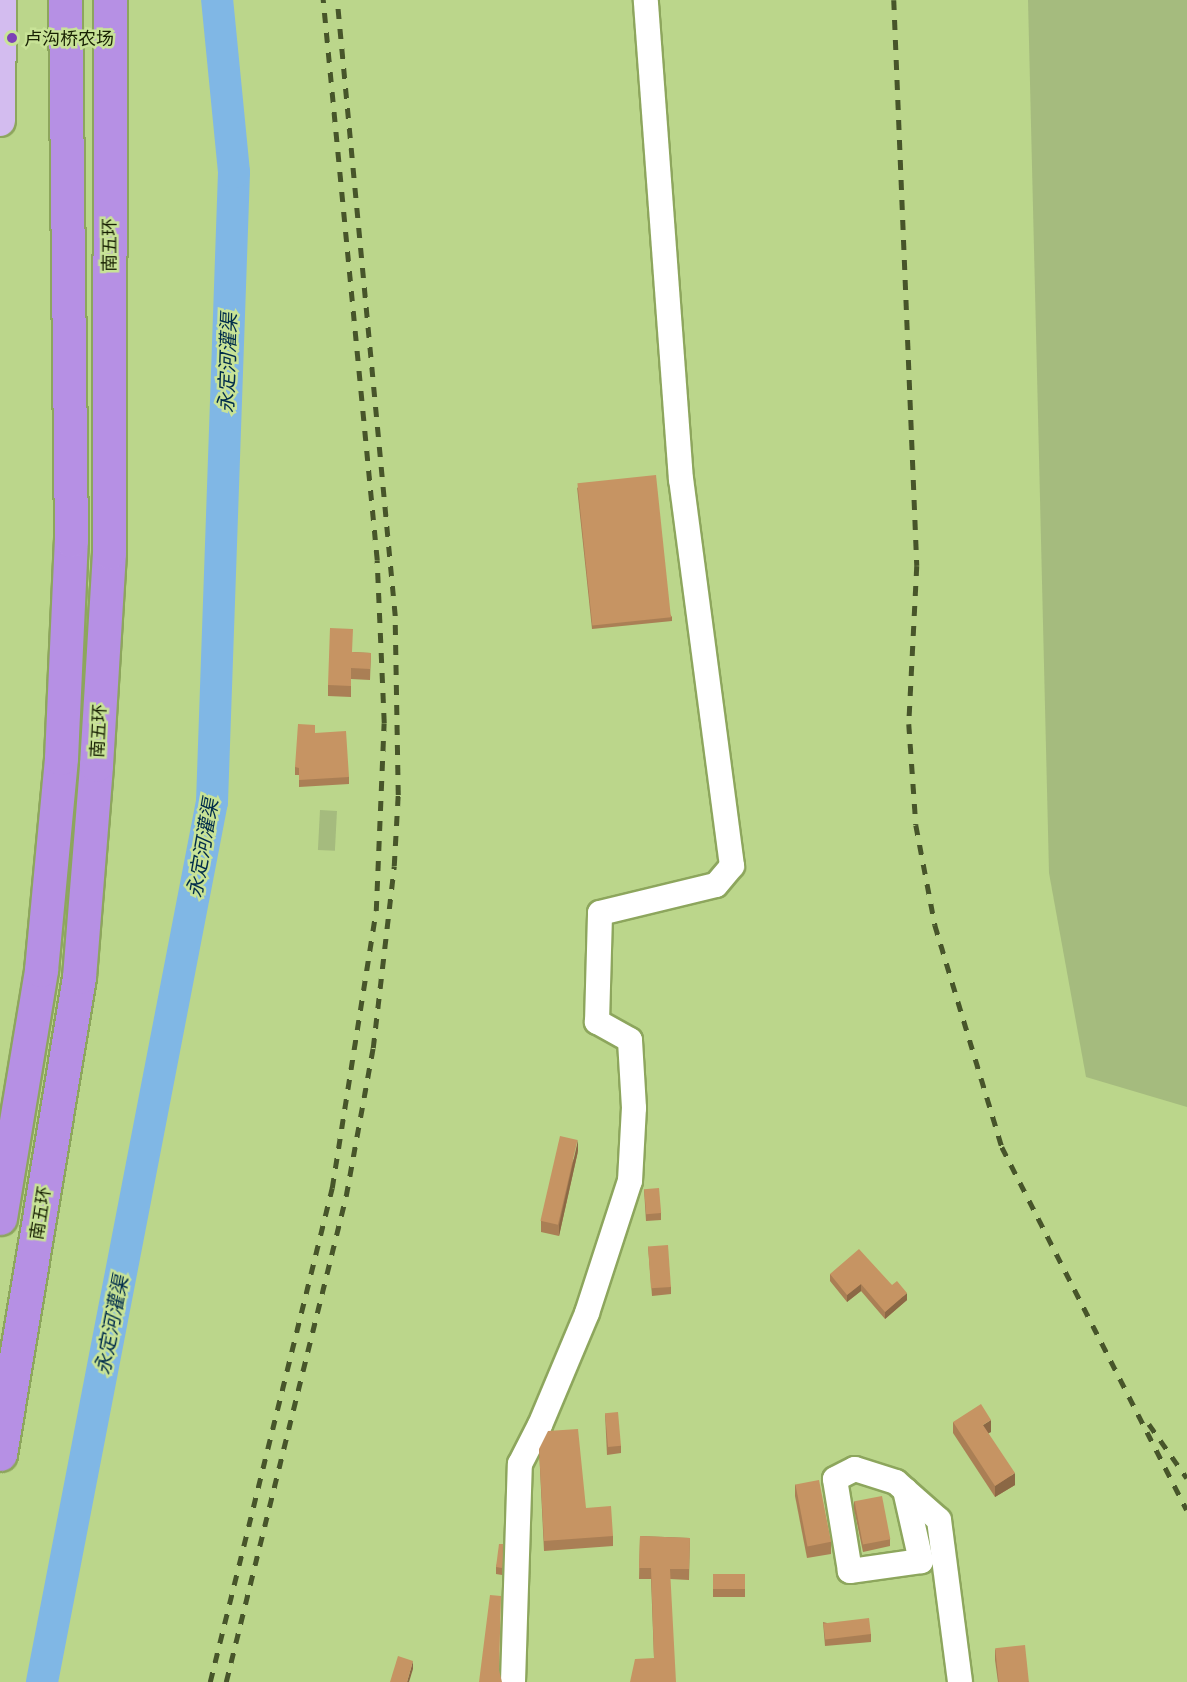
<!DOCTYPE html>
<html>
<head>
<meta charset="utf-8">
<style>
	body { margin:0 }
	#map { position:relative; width:1187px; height:1682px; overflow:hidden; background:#bbd68b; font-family:Lato,"Noto Sans SC",sans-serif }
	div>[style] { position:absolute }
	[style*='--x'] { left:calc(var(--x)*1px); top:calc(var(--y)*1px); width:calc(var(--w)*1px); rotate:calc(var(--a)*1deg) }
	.green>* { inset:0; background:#a5bb7e; transform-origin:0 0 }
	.river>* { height:32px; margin:-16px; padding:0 16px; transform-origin:16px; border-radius:16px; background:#80b7e5 }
	.roads { filter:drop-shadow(2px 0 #8da65d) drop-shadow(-2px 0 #8da65d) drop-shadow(0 2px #8da65d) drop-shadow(0 -2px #8da65d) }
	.minor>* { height:24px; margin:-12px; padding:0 12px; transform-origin:12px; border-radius:12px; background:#fff }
	.major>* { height:30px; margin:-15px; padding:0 15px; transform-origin:15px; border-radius:15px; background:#d3bcef }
	.highway>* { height:33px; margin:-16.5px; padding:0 16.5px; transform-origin:16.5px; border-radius:16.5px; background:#b690e4 }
	.rail>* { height:4.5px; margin-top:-2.25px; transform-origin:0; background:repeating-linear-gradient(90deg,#47552a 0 10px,transparent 0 20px) }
	.wall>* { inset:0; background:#aa7f55; transform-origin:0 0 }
	.shaded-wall>* { inset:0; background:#8b6845 }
	.building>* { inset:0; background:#c69463; transform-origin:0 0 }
	.dots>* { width:16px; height:16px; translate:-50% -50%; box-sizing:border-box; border:3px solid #c8e397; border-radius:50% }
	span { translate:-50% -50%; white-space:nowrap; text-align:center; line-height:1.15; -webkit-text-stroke:5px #c8e397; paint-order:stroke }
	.poi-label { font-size:18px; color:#182103 }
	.left { translate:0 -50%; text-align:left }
	.street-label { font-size:18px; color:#182103 }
	.water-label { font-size:20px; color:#002c4a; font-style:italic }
</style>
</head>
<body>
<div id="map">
	<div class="green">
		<i style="clip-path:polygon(1028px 0,1187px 0,1187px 1107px,1086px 1077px,1049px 873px)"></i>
		<i style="left:320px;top:810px;width:17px;height:40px;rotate:3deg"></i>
	</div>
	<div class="river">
		<i style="--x:42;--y:1682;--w:896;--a:-79.07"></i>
		<i style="--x:212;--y:802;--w:630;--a:-88"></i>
		<i style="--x:234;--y:172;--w:173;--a:-95.6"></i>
	</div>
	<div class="roads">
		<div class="minor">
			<i style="--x:905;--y:1490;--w:73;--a:77.3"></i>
			<i style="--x:921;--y:1561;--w:72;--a:172"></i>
			<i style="--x:850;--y:1571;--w:93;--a:-99.3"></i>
			<i style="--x:835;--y:1479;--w:22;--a:-27"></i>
			<i style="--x:855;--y:1469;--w:43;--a:17.6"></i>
			<i style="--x:896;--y:1482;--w:12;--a:42"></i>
			<i style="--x:905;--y:1490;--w:45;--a:41.4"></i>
			<i style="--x:939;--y:1520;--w:163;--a:82.6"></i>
			<i style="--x:513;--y:1682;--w:218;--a:-88.2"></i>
			<i style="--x:520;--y:1464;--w:44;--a:-62.9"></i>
			<i style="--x:540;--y:1425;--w:121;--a:-67.2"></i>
			<i style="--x:587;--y:1313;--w:139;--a:-72"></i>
			<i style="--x:630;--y:1181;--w:73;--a:-86.9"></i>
			<i style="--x:634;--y:1108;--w:68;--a:-93.4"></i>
			<i style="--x:630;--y:1040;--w:38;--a:-151"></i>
			<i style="--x:597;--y:1022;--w:109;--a:-88.4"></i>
			<i style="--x:600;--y:913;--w:119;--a:-13.6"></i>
			<i style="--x:716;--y:885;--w:25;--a:-50"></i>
			<i style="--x:732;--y:866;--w:389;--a:-97.5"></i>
			<i style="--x:681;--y:480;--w:481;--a:-94.2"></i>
		</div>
		<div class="major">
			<i style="--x:0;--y:121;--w:121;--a:-89.5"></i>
		</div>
		<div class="highway">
			<i style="--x:0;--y:1218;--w:251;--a:-80.6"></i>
			<i style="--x:41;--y:970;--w:213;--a:-84.6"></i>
			<i style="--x:61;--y:758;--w:218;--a:-87.4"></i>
			<i style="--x:71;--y:540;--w:540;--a:-90.64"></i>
			<i style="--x:0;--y:1454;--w:483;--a:-80.6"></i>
			<i style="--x:79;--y:977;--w:213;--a:-85.4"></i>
			<i style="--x:96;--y:765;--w:213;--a:-86.5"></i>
			<i style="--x:109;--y:552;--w:552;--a:-89.9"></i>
		</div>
	</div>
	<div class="rail">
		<i style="--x:894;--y:0;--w:566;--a:87.67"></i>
		<i style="--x:917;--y:566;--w:158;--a:92.9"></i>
		<i style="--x:909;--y:724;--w:101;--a:86"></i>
		<i style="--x:916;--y:825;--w:102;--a:79.2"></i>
		<i style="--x:935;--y:925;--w:232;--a:73.2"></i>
		<i style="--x:1002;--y:1147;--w:407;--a:63"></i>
		<i style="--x:1149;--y:1424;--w:66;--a:54.9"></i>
		<i style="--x:210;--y:1682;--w:509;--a:-76.13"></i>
		<i style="--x:332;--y:1188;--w:280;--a:-81"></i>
		<i style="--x:376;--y:911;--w:188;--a:-87.6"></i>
		<i style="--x:384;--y:723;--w:163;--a:-92.5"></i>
		<i style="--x:377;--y:560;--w:563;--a:-95.51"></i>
		<i style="--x:226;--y:1682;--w:501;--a:-76.13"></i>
		<i style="--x:346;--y:1196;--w:150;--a:-79.7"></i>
		<i style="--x:373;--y:1048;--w:183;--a:-83.4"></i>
		<i style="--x:394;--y:866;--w:71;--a:-86.8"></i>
		<i style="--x:398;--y:795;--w:179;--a:-91"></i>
		<i style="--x:395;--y:616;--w:619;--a:-95.38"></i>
	</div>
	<div class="wall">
		<i style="clip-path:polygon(577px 487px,672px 617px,672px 621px,592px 629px)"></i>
		<i style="clip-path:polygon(352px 652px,371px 653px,370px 680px,351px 679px,351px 697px,328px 696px,328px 685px)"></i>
		<i style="clip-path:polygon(315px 733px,349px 777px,349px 784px,299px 787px,299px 775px,295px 775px,295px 767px)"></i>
		<i style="clip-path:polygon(578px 1151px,559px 1236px,541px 1232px,541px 1221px)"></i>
		<i style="clip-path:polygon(644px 1189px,661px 1213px,661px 1220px,646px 1221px)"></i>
		<i style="clip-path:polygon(648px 1246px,671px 1287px,671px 1294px,652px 1296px)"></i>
		<i style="clip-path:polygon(830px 1274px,892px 1285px,907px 1300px,885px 1319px,861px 1291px,847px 1302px,830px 1281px)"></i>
		<i style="clip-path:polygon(605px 1413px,621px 1446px,621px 1453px,607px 1455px)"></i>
		<i style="clip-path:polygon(953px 1422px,991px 1432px,988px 1433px,1015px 1485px,995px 1497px,953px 1433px)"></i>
		<i style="clip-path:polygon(539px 1449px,586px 1508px,613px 1536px,613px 1546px,544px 1551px)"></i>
		<i style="clip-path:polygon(795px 1484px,831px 1542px,831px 1554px,807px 1558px,795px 1496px)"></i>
		<i style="clip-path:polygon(854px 1501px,890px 1539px,890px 1546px,863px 1552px,854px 1509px)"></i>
		<i style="clip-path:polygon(640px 1536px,690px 1538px,689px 1580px,670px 1579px,654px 1658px,651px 1579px,639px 1579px)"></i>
		<i style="clip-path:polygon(503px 1544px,502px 1575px,496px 1574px,496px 1567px)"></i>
		<i style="left:713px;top:1574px;width:32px;height:23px"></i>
		<i style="clip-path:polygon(823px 1622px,871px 1634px,871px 1642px,825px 1646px)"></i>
		<i style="clip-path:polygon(995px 1649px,1029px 1682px,998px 1682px,995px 1660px)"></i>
	</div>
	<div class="shaded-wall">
		<i style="clip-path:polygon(578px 1140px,578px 1151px,559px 1236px,559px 1225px)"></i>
		<i style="clip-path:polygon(861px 1284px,861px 1291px,847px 1302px,847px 1295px)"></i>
		<i style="clip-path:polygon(907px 1293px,907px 1300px,885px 1319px,885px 1312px)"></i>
		<i style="clip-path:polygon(991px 1420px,991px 1432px,983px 1436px,983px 1425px)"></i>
		<i style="clip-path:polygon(1015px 1473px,1015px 1485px,995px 1497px,995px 1486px)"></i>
		<i style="clip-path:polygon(413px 1661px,413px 1669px,409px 1682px,407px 1682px)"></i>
	</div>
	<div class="building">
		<i style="left:656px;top:475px;width:143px;height:79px;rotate:84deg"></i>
		<i style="clip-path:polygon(330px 628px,353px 629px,352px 652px,371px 653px,370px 669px,351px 668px,351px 686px,328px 685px)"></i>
		<i style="clip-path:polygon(298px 724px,315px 725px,315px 733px,346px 731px,349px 777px,299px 780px,299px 768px,295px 767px)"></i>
		<i style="left:560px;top:1136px;width:18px;height:87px;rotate:13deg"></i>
		<i style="left:659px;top:1188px;width:25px;height:15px;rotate:85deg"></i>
		<i style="left:668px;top:1245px;width:42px;height:20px;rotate:86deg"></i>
		<i style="clip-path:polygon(859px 1249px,892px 1285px,897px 1281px,907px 1293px,885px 1312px,861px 1284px,847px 1295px,830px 1274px)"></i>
		<i style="clip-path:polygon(981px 1404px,991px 1420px,983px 1425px,1015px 1473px,995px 1486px,953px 1422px)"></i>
		<i style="left:618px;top:1412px;width:34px;height:13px;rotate:85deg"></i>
		<i style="clip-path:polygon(578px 1429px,586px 1508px,611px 1506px,613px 1536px,544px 1541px,539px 1449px,548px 1431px)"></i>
		<i style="left:819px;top:1480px;width:63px;height:24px;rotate:79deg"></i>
		<i style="left:882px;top:1496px;width:44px;height:28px;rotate:79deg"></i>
		<i style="clip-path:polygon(640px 1536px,690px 1538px,689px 1569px,670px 1569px,676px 1682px,630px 1682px,635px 1659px,654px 1658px,651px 1568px,639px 1568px)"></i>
		<i style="clip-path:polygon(499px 1544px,503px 1544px,502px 1568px,496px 1567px)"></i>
		<i style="left:713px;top:1574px;width:32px;height:15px"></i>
		<i style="clip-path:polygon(490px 1595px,501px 1596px,499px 1670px,502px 1682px,479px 1682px)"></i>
		<i style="left:869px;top:1618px;width:16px;height:46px;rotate:83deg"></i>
		<i style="left:1025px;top:1645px;width:37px;height:30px;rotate:84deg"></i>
		<i style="clip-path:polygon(398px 1656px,413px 1661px,407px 1682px,390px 1682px)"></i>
	</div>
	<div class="dots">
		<i style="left:12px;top:38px;background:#7d40b6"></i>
	</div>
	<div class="poi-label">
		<span class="left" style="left:24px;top:38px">卢沟桥农场</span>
	</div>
	<div class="street-label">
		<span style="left:109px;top:245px;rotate:-90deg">南五环</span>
		<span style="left:98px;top:731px;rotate:-87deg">南五环</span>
		<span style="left:40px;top:1213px;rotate:-81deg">南五环</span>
	</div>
	<div class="water-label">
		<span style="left:227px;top:363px;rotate:-88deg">永定河灌渠</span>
		<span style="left:202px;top:848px;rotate:-80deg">永定河灌渠</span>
		<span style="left:111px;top:1325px;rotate:-79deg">永定河灌渠</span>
	</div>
</div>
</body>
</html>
